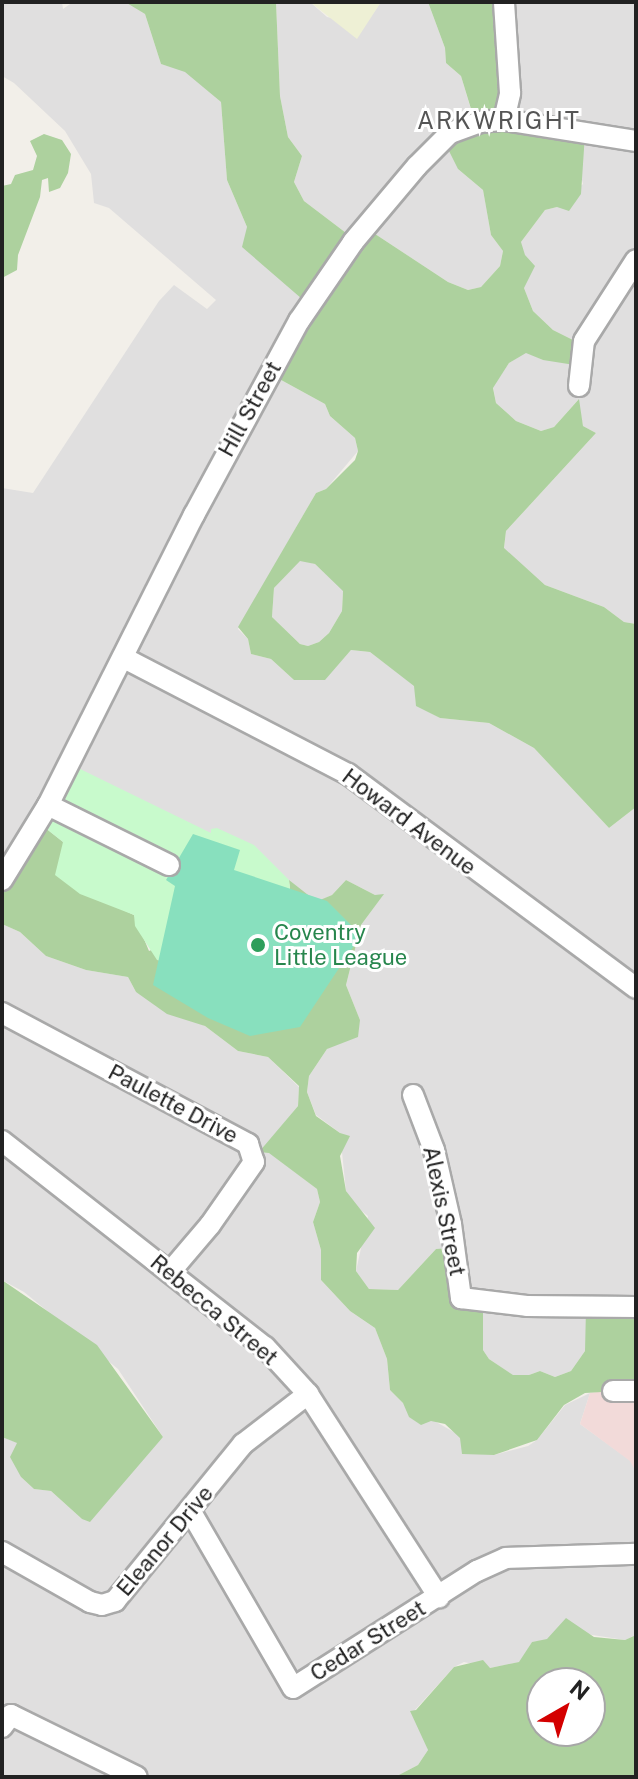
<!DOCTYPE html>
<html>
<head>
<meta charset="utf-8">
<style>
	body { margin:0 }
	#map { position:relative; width:638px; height:1779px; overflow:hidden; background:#f2efe9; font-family:"Public Sans",sans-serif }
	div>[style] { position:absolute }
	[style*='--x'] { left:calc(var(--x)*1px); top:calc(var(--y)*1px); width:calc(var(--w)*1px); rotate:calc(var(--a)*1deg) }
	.residential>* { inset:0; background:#e0dfdf }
	.commercial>* { inset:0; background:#f2dad9 }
	.farmland>* { inset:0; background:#eef0d5 }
	.forest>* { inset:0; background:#add19e }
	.park>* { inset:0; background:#c8facc }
	.pitch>* { inset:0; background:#88e0be }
	.roads { filter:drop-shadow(2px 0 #a9a9a9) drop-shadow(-2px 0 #a9a9a9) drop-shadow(0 2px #a9a9a9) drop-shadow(0 -2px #a9a9a9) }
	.minor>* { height:20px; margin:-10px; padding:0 10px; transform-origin:10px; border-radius:10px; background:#fff }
	.dots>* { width:22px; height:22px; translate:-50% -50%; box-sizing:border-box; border:4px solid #fff; border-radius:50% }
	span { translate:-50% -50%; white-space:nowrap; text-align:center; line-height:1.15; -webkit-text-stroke:6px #fff; paint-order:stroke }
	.street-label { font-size:22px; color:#222 }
	.leisure-label { font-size:22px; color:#27864d }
	.left { translate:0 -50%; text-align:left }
	.neighbourhood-label { font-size:24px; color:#555; letter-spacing:2px }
	.frame { position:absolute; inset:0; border:4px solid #222; pointer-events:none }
	.north { position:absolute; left:526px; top:1667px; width:80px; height:80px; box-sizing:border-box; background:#fff; border:2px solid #a7a7a7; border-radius:50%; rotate:39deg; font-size:22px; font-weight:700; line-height:32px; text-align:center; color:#222 }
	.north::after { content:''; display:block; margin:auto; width:28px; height:36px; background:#d40000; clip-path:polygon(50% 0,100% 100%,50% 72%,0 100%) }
</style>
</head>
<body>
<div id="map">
	<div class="residential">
		<i style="clip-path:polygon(2px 2px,62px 2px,63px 9px,73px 2px,125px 2px,145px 14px,161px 64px,185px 71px,221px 102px,227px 180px,247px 227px,310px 305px,272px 375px,325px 404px,330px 416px,355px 438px,358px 451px,326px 489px,316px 493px,238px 629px,248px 639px,251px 654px,271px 659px,294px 680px,324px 680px,351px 650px,370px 652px,415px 686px,416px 705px,440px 718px,489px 723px,534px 748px,609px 828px,636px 807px,636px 1307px,585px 1351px,571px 1371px,555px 1377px,540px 1371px,529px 1375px,512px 1375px,489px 1359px,483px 1350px,482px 1309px,454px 1305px,436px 1249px,398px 1290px,369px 1289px,356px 1271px,368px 1216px,354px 1205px,346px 1191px,340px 1133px,316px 1115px,307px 1092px,309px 1076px,327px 1049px,360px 1020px,346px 985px,361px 925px,383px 895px,375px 895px,346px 880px,332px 895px,321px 900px,312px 898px,212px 834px,2px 870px,2px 488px,33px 493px,159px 301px,174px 285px,207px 309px,216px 300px,109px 208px,94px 203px,91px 174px,65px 131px,14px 83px,2px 76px)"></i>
		<i style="clip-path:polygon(276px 2px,310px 2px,327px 17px,365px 25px,381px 2px,428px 2px,445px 48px,446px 63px,461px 76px,475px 123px,458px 169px,483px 190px,491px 235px,503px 251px,500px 266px,481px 287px,468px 290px,448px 282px,366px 228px,354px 239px,304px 201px,294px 182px,302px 156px,288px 137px,280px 96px)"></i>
		<i style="clip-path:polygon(506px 2px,636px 2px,636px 624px,624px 622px,604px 607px,545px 585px,504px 549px,506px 531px,596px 433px,583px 426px,578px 400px,554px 427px,541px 431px,516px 421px,496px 403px,493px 387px,509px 363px,526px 352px,543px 360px,581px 344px,553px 330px,533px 311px,524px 288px,521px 242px,545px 210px,557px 207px,583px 184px,580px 172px,585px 135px,508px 120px)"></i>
		<i style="clip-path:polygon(300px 560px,315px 564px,343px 590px,342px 611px,329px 633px,319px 642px,308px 646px,300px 644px,272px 617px,274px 588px)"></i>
		<i style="clip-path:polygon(2px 924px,20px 932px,46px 956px,86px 970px,128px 977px,136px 992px,205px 1026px,238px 1051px,268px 1057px,299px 1087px,298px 1106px,260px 1152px,269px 1152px,317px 1189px,320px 1202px,313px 1222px,321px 1250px,321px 1280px,350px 1311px,375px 1328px,387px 1359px,390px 1390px,403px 1403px,494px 1455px,528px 1446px,537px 1440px,565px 1405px,590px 1393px,580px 1424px,631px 1461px,636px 1472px,636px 1635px,625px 1640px,586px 1634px,547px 1640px,532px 1642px,520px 1662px,490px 1668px,464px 1662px,454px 1667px,415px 1710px,428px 1750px,418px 1765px,395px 1777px,2px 1777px,2px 1437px,18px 1443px,21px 1477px,34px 1489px,51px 1491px,82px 1519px,163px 1437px,118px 1369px,24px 1292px,2px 1280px)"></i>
	</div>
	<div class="commercial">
		<i style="clip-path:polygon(609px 1390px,636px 1390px,636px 1472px,630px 1461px,580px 1424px,590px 1393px)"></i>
	</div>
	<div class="farmland">
		<i style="clip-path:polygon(310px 2px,381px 2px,357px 39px)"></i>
	</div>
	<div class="forest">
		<i style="clip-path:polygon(evenodd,125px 2px,276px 2px,280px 96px,288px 137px,302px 156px,294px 182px,304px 201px,354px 239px,366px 228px,448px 282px,468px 290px,481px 287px,500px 266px,503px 251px,491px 235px,483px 190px,458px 169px,445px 143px,475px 122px,461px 76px,446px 63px,445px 48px,428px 2px,506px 2px,507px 115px,585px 134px,581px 194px,569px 211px,557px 207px,545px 210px,521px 242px,525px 255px,535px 266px,524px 288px,533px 311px,553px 330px,581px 344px,581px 366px,543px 360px,526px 353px,509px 363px,493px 388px,496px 403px,516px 421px,541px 431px,554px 427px,579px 399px,583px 426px,596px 433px,506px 531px,504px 548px,545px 585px,604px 607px,624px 622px,636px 624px,636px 807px,609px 828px,534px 748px,489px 723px,440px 718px,416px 706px,414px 686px,370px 652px,351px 650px,325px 680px,294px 680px,271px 659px,251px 654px,248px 639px,238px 627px,316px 493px,326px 489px,355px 460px,358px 451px,355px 438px,330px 416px,325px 404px,272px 375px,309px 305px,242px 247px,247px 227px,227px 180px,221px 102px,185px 72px,161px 64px,145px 14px,125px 2px,300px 561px,315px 564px,343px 591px,342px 611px,329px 633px,319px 642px,308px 646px,300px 644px,272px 617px,274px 588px,300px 561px)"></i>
		<i style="clip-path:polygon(44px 134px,62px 140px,71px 154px,68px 173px,60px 188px,49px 192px,48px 178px,42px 180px,40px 197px,18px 255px,17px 270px,2px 278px,2px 186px,11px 184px,15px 175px,33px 170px,37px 156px,30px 141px)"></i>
		<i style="clip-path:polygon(39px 823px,63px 842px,108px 903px,134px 915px,149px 951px,290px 889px,289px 880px,312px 898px,320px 900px,332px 895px,346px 880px,375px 895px,384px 894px,361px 925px,346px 985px,360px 1020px,358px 1037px,327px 1049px,309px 1076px,307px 1092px,316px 1116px,340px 1133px,350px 1136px,340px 1156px,346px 1191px,375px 1228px,357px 1253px,356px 1271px,369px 1289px,398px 1290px,436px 1249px,451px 1248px,454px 1305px,483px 1309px,483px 1350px,489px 1359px,513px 1375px,529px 1375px,540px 1371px,555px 1377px,571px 1371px,585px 1351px,586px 1309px,636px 1307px,636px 1390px,585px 1393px,564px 1405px,537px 1440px,494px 1455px,462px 1454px,460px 1438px,445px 1424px,431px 1421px,421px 1425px,409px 1417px,403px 1403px,390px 1390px,387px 1359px,375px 1328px,350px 1311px,321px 1280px,321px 1250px,313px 1222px,320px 1202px,317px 1189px,269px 1153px,259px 1152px,298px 1106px,299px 1086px,268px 1057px,238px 1051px,205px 1026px,167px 1014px,136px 992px,128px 977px,86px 970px,46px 956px,20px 932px,2px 924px,2px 870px)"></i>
		<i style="clip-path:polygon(2px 1280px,97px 1345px,163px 1437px,90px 1522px,82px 1519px,51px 1491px,34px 1489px,21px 1477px,10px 1457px,17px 1443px,2px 1437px)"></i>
		<i style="clip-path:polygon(evenodd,566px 1618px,594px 1637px,625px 1640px,636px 1635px,636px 1777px,395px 1777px,418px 1765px,428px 1750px,410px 1711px,416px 1710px,454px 1667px,483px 1660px,490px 1668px,519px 1662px,532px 1642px,547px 1639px,566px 1618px,590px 1683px,590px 1731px,542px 1731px,542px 1683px,590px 1683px)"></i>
	</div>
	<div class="park">
		<i style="clip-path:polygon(72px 765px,211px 833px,211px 829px,217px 828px,254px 845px,289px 880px,290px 889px,224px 978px,157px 960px,135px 926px,134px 915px,80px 894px,55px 875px,63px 842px,39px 823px)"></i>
	</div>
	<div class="pitch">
		<i style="clip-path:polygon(193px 834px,240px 850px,234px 870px,327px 901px,361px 935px,300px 1027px,250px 1036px,208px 1018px,153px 985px,175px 886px,166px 880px)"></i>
	</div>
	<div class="roads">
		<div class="minor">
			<i style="--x:504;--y:120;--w:28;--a:-77"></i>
			<i style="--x:510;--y:93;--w:91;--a:-93.8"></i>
			<i style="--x:579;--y:386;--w:45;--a:-83.7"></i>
			<i style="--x:584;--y:341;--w:96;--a:-57.3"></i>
			<i style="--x:124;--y:658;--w:252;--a:27.4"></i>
			<i style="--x:348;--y:774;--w:359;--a:36.6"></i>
			<i style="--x:48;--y:805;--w:135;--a:26.4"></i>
			<i style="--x:2;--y:880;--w:88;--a:-58.5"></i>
			<i style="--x:48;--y:805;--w:325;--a:-63.3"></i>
			<i style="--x:194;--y:515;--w:221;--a:-61.6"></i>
			<i style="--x:299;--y:321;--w:96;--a:-55.6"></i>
			<i style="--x:353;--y:242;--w:99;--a:-49.9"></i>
			<i style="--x:417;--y:166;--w:47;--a:-45"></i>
			<i style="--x:450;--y:133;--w:32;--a:-20"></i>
			<i style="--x:480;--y:122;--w:24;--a:-5"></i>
			<i style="--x:504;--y:120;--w:134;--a:9"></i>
			<i style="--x:2;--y:1013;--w:279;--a:28"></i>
			<i style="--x:248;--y:1144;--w:19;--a:72"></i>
			<i style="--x:254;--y:1162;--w:77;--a:124.9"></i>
			<i style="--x:210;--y:1225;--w:62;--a:130.4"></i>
			<i style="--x:413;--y:1095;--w:59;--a:69.1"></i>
			<i style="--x:434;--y:1150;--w:76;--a:77.1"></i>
			<i style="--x:451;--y:1224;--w:75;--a:82.3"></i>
			<i style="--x:461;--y:1298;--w:66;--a:6.9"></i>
			<i style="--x:527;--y:1306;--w:109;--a:0.5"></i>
			<i style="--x:2;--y:1141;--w:334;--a:38.1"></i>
			<i style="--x:265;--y:1347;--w:64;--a:47.5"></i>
			<i style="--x:308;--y:1394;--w:242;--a:57.2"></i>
			<i style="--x:613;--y:1391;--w:23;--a:0"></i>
			<i style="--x:191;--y:1512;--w:203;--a:59.9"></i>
			<i style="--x:293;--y:1688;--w:218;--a:-32.5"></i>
			<i style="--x:477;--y:1571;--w:32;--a:-24"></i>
			<i style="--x:506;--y:1558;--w:130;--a:-1.8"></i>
			<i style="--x:2;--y:1552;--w:101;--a:29.6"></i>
			<i style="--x:90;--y:1602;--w:12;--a:14"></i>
			<i style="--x:102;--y:1605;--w:14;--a:-17"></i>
			<i style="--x:115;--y:1601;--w:203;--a:-50.8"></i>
			<i style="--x:243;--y:1444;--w:82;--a:-37.6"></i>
			<i style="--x:2;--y:1727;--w:15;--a:-53"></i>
			<i style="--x:11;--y:1715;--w:140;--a:26.2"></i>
		</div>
	</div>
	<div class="dots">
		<i style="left:258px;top:945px;background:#2e9e5b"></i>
	</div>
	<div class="street-label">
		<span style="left:250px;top:409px;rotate:-61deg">Hill Street</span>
		<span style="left:409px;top:822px;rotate:37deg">Howard Avenue</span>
		<span style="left:173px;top:1104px;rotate:28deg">Paulette Drive</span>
		<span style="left:444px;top:1211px;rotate:78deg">Alexis Street</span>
		<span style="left:214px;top:1310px;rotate:40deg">Rebecca Street</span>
		<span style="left:165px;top:1541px;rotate:-50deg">Eleanor Drive</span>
		<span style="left:368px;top:1641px;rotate:-32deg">Cedar Street</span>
	</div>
	<div class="leisure-label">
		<span class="left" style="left:274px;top:945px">Coventry<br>Little League</span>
	</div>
	<div class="neighbourhood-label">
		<span style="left:499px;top:121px">ARKWRIGHT</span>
	</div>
	<div class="frame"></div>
	<div class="north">N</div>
</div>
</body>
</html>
